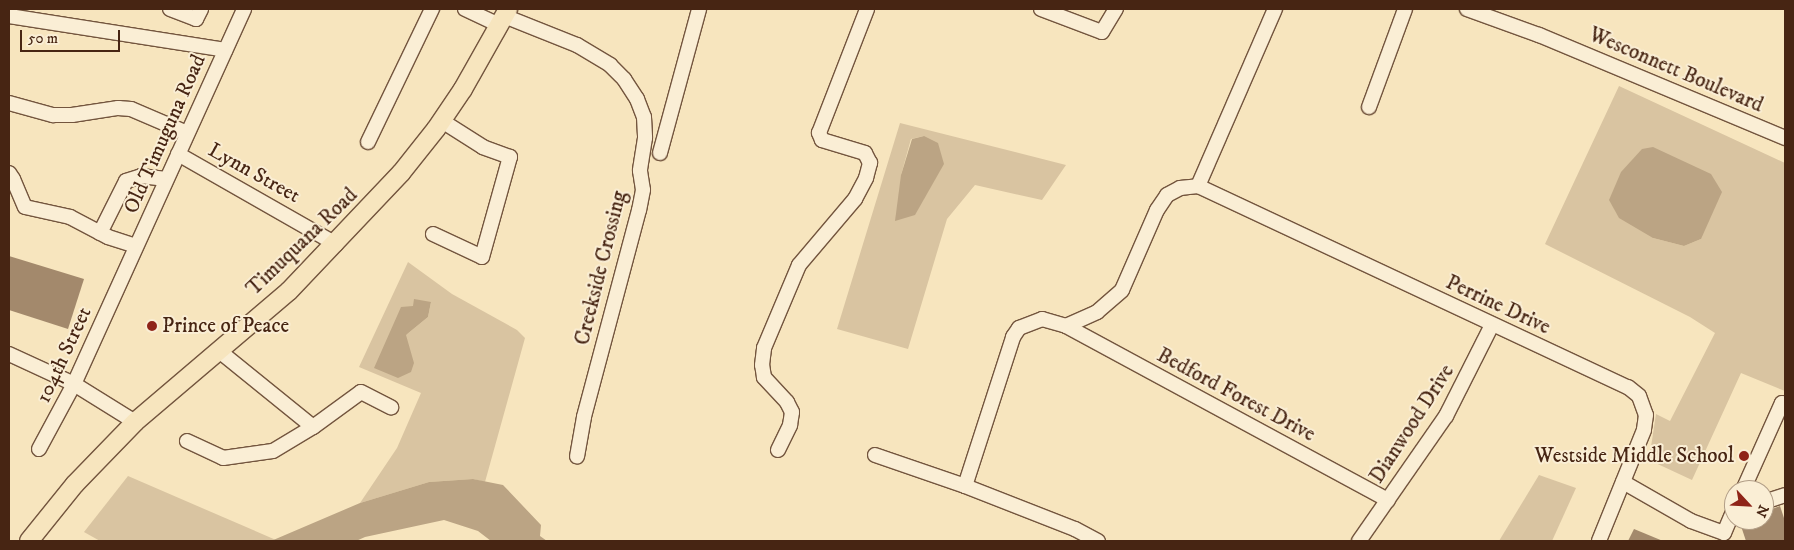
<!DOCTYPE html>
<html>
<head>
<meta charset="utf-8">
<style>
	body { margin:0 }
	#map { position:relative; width:1794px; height:550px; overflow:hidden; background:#f7e5be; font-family:"IM FELL DW Pica",serif }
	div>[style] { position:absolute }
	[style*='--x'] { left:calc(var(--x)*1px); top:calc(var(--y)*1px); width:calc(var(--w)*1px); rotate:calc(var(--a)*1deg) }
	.green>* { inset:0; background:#d9c4a1 }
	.water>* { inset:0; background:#bba484 }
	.building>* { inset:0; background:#a3896c }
	.roads { filter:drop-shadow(1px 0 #73553e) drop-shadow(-1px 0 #73553e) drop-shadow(0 1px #73553e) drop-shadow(0 -1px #73553e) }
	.minor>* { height:14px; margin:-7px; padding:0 7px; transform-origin:7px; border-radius:7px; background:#faeed5 }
	.major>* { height:18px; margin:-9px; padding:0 9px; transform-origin:9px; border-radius:9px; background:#f7e5be }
	.dots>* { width:14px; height:14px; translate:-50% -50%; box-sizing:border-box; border:2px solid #faeed5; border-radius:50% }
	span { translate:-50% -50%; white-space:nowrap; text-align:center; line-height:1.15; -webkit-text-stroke:4px #faeed5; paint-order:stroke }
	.street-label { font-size:21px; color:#472513 }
	.poi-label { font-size:21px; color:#472513 }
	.left { translate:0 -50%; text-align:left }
	.right { translate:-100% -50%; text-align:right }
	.frame { position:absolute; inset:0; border:10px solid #472513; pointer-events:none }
	.north { position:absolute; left:1724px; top:480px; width:50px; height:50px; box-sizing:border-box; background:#faeed5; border:1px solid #b29e87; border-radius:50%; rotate:115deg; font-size:14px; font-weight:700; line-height:20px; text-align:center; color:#472513 }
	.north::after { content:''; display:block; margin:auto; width:18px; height:22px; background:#8f2418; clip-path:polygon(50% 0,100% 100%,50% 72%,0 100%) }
	.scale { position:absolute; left:20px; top:30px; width:100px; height:22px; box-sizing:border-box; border:2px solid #472513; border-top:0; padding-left:6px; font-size:15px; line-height:18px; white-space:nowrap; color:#472513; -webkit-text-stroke:4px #faeed5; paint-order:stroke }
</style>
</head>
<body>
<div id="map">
	<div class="green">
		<i style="clip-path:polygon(evenodd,1619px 86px,1785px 163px,1785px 391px,1741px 373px,1692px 480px,1649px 460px,1656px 414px,1670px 421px,1715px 333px,1690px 317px,1545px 244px,1619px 86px,1653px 238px,1701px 239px,1684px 246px,1653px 238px)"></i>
		<i style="clip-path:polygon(evenodd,900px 123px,1066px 165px,1042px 200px,975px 185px,947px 219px,908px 349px,837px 329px,900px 123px,924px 136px,901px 175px,911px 139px,924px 136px)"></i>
		<i style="clip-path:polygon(evenodd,408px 262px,452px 294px,517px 330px,525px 338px,485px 482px,473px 479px,429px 482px,360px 503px,397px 448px,421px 393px,359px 367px,408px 262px,431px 302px,428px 317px,406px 335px,431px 302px)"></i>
		<i style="clip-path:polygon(1539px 475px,1576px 488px,1552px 541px,1499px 541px)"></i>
		<i style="clip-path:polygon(128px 476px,276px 540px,100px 541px,84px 532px)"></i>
	</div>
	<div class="water">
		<i style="clip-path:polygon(924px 136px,938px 143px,944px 164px,915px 215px,895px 221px,901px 175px,912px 139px)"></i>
		<i style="clip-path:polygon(1653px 147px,1711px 174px,1722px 192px,1701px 239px,1684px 246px,1653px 238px,1619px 218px,1609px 200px,1621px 172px,1642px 149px)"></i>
		<i style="clip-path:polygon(414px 299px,431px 302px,428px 317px,406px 335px,414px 363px,411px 372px,398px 378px,374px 368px,401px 307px,413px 306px)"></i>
		<i style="clip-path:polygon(473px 479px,503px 485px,541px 525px,540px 536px,547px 541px,491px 541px,478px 531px,444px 520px,365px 537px,356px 541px,271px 541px,360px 503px,429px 482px)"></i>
	</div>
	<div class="building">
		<i style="clip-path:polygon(9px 256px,84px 279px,68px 329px,9px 310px)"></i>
		<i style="clip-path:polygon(1780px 506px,1785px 521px,1785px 541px,1746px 541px,1739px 520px,1764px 520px,1764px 512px)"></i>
		<i style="clip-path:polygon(1634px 529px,1663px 541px,1628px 541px)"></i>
	</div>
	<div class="roads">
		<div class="minor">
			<i style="--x:170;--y:9;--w:28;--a:21"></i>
			<i style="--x:196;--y:19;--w:11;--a:-63"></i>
			<i style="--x:465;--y:9;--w:38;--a:25"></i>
			<i style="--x:1041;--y:9;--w:65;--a:20.7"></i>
			<i style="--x:1102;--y:32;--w:27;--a:-59"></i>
			<i style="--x:1467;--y:9;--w:77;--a:19.9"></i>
			<i style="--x:1539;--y:35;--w:267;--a:22.7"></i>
			<i style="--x:9;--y:16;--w:219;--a:8.9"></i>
			<i style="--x:504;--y:16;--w:79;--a:21.7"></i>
			<i style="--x:577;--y:45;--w:39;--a:31"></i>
			<i style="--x:610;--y:65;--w:20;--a:45"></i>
			<i style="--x:624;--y:79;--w:24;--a:57"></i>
			<i style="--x:637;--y:99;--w:19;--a:69"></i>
			<i style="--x:644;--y:117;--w:21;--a:87"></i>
			<i style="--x:645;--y:138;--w:33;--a:99"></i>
			<i style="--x:640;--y:171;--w:19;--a:81"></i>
			<i style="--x:643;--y:190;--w:20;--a:101"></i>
			<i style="--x:639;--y:210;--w:214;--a:104.9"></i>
			<i style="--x:584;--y:417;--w:40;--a:100"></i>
			<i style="--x:9;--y:103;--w:46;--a:15.3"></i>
			<i style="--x:53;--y:115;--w:19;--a:0"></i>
			<i style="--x:72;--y:115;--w:47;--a:-8.7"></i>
			<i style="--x:118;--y:108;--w:13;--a:4"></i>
			<i style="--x:131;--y:109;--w:61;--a:23.2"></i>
			<i style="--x:1369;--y:107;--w:104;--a:-69.8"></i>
			<i style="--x:368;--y:142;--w:148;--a:-64.3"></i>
			<i style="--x:660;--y:153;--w:149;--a:-74.8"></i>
			<i style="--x:178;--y:154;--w:182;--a:29.7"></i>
			<i style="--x:9;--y:173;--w:7;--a:56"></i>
			<i style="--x:13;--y:179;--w:30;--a:67"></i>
			<i style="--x:25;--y:207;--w:46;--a:12.5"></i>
			<i style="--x:70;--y:217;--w:43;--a:27.8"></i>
			<i style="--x:108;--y:237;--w:29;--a:18"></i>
			<i style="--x:1198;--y:186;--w:475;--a:25.1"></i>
			<i style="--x:1628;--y:387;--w:14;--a:39"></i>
			<i style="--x:1639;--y:396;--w:20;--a:70"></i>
			<i style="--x:1646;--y:415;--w:15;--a:98"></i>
			<i style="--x:1644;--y:430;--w:120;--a:112.1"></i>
			<i style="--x:1198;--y:186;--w:193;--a:-66.5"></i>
			<i style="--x:100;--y:233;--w:58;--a:-63.4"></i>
			<i style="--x:126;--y:181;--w:16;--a:-18"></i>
			<i style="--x:141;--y:176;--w:25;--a:7"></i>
			<i style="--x:433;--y:234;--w:54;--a:25.1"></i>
			<i style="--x:482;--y:257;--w:104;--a:-74.4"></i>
			<i style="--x:510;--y:157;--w:29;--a:-160"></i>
			<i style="--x:483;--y:147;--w:49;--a:-147.6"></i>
			<i style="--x:1066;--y:326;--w:366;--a:28.4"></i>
			<i style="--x:218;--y:350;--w:122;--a:39"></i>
			<i style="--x:313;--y:427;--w:59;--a:-36.1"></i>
			<i style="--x:361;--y:392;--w:34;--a:27"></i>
			<i style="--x:9;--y:354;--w:72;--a:24.8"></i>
			<i style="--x:74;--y:384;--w:72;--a:31.9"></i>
			<i style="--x:187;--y:441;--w:40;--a:25"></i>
			<i style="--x:223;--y:458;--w:50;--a:-8"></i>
			<i style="--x:273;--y:451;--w:47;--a:-31"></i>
			<i style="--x:39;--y:449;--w:74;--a:-61.7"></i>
			<i style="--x:74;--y:384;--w:412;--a:-65.6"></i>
			<i style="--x:778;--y:450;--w:28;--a:-64"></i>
			<i style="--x:790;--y:425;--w:13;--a:-81"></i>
			<i style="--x:792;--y:412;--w:11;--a:-117"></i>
			<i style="--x:787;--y:402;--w:34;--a:-133"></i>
			<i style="--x:764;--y:377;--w:12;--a:-99"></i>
			<i style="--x:762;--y:365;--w:17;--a:-83"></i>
			<i style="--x:764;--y:348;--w:90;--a:-67.1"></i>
			<i style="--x:799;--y:265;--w:87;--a:-49.7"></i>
			<i style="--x:855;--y:199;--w:24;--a:-62"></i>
			<i style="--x:866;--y:178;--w:16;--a:-75"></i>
			<i style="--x:870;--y:163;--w:11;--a:-117"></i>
			<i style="--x:865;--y:153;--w:45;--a:-163.2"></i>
			<i style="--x:822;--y:140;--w:8;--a:-113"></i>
			<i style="--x:819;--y:133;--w:133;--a:-68.8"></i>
			<i style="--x:875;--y:455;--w:95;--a:19"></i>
			<i style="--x:965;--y:486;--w:118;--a:21.4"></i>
			<i style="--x:1075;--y:529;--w:26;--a:28"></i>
			<i style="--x:1623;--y:482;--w:78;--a:29.8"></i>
			<i style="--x:1691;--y:521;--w:35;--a:20"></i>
			<i style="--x:1724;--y:533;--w:25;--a:-67"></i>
			<i style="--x:965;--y:486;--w:157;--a:-72.1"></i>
			<i style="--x:1013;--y:337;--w:11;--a:-56"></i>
			<i style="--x:1019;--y:328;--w:25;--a:-21"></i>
			<i style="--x:1042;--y:319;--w:25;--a:16"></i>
			<i style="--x:1066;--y:326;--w:34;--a:-24"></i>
			<i style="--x:1097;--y:312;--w:33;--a:-41"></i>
			<i style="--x:1122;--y:290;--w:87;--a:-66.4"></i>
			<i style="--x:1157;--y:210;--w:18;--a:-56"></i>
			<i style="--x:1167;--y:195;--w:15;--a:-28"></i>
			<i style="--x:1180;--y:188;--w:18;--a:-6"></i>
			<i style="--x:1743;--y:490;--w:95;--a:-65.9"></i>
			<i style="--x:1782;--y:403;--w:3;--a:18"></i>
			<i style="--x:1764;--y:502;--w:22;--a:-18"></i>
			<i style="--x:1359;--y:541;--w:152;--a:-55.2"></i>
			<i style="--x:1446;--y:416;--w:102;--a:-63.2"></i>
		</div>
		<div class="major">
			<i style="--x:29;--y:541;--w:73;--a:-51.1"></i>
			<i style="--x:75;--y:484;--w:86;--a:-45.9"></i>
			<i style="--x:135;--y:422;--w:202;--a:-40.4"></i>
			<i style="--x:289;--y:291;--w:163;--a:-46.5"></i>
			<i style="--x:401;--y:173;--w:56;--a:-51.5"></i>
			<i style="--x:436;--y:129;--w:48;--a:-56"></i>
			<i style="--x:463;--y:89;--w:92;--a:-60.6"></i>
		</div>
	</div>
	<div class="dots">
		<i style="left:152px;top:326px;background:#8f2418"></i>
		<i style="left:1744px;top:456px;background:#8f2418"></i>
	</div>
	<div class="street-label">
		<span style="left:1676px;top:70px;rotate:23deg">Wesconnett Boulevard</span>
		<span style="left:165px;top:134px;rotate:-66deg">Old Timuguna Road</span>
		<span style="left:254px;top:173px;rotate:29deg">Lynn Street</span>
		<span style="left:302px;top:242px;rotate:-44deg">Timuquana Road</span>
		<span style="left:601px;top:268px;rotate:-76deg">Creekside Crossing</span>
		<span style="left:1498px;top:305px;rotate:25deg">Perrine Drive</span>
		<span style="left:64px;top:355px;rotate:-65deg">104th Street</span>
		<span style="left:1236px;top:395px;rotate:28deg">Bedford Forest Drive</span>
		<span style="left:1412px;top:424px;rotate:-57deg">Dianwood Drive</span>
	</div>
	<div class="poi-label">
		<span class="left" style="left:162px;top:326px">Prince of Peace</span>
		<span class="right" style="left:1734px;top:456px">Westside Middle School</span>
	</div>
	<div class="frame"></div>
	<div class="north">N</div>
	<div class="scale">50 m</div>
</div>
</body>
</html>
